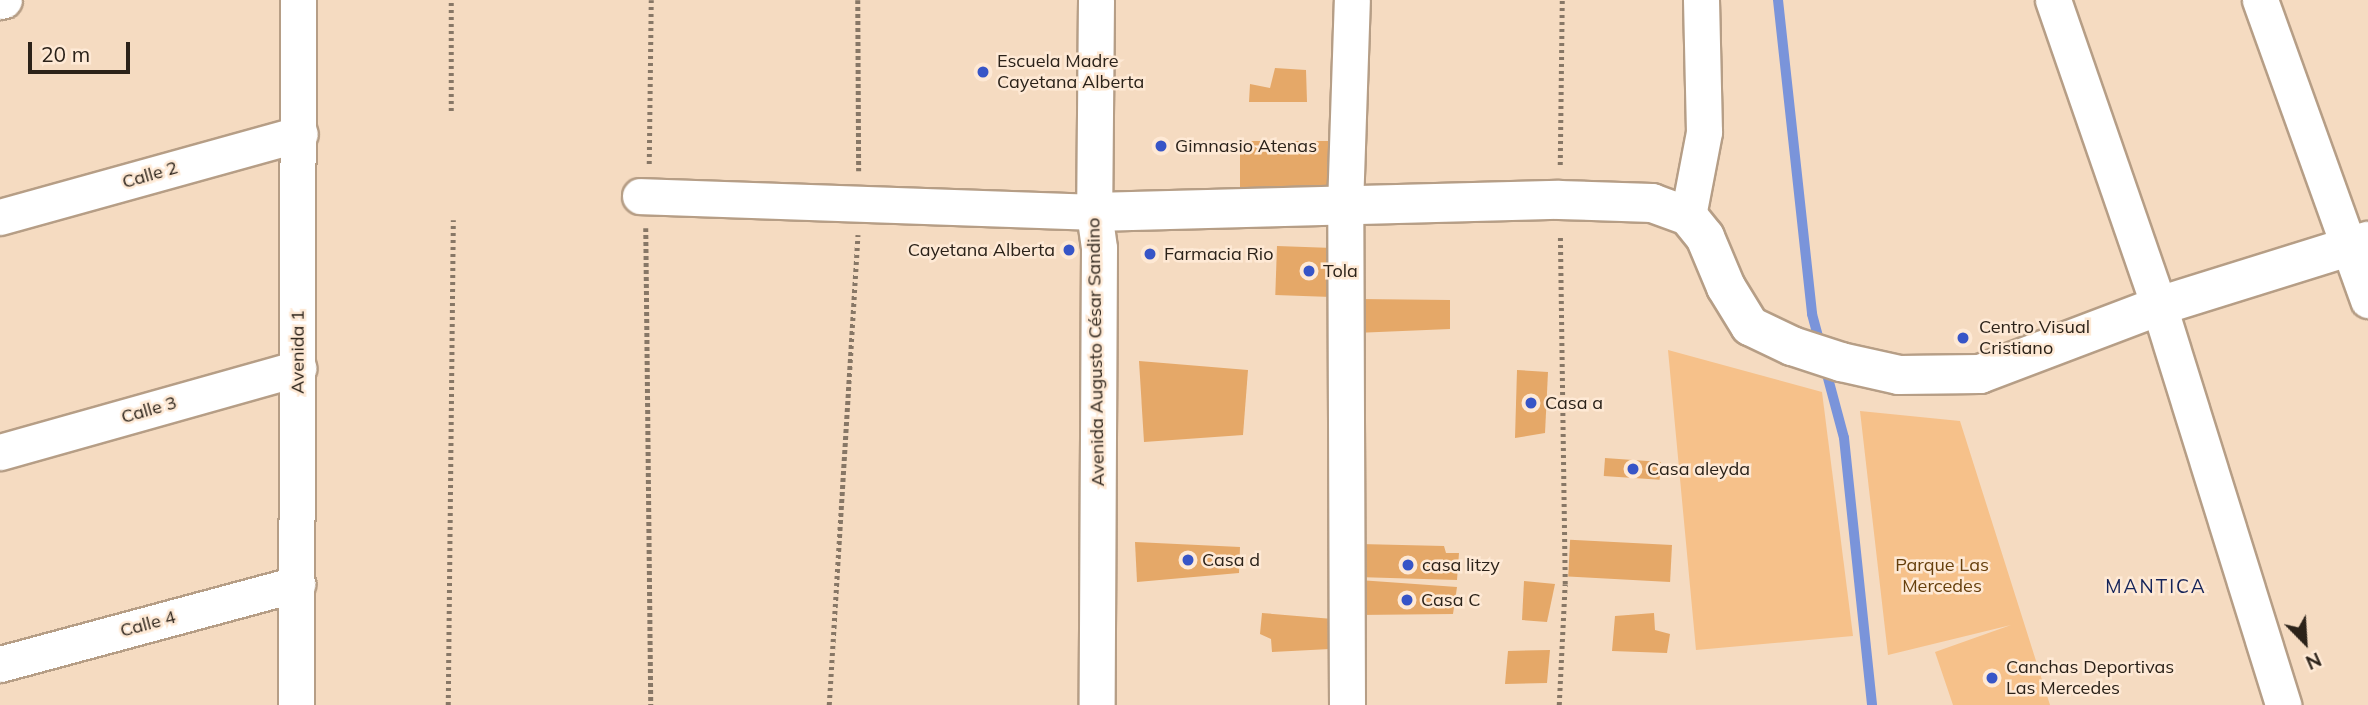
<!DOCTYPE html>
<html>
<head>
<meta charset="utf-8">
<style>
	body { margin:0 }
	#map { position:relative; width:2368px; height:705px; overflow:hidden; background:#f5dbc1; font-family:Mulish,sans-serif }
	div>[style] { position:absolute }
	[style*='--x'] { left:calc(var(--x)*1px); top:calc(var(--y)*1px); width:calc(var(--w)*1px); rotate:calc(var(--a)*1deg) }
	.green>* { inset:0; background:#f6c18a }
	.stream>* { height:10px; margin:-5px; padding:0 5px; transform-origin:5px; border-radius:5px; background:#7a94da }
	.building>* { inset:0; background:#e5a868; transform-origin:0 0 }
	.path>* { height:4.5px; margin-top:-2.25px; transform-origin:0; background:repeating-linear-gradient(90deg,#877766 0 3.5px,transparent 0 7px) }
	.roads { filter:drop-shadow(2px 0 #b69e86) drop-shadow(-2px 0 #b69e86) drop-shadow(0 2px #b69e86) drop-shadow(0 -2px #b69e86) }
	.minor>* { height:35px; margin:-17.5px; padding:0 17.5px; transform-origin:17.5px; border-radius:17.5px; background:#fff }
	.tertiary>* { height:38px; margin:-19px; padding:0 19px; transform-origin:19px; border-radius:19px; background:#fff }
	.dots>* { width:19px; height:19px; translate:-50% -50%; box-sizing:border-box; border:4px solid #fee9d5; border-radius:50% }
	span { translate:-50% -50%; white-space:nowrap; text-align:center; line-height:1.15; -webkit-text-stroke:5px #fee9d5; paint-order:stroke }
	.poi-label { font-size:18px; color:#2b2219 }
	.left { translate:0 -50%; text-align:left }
	.right { translate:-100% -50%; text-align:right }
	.street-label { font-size:18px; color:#2b2219 }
	.park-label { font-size:18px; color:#663f0c }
	.neighbourhood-label { font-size:19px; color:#142359; letter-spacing:2px }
	.north { position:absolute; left:2270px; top:607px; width:70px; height:70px; -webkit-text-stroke:5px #fee9d5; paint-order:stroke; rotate:156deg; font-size:19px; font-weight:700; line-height:28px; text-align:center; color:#2b2219 }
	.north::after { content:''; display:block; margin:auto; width:24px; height:32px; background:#2b2219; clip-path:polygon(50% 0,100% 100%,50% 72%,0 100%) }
	.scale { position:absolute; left:28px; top:42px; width:102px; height:32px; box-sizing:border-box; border:4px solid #2b2219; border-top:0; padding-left:9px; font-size:21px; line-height:24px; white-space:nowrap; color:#2b2219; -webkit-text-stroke:5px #fee9d5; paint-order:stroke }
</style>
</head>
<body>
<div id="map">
	<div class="green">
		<i style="clip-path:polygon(1668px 350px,1822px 392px,1853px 636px,1696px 650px)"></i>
		<i style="clip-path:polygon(1860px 411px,1960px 421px,2050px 705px,1953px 705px,1935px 652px,2011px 625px,1888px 655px)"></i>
	</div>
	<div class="stream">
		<i style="--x:1778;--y:0;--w:316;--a:83.8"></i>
		<i style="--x:1812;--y:314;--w:35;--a:75"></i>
		<i style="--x:1825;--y:367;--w:73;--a:75"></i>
		<i style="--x:1844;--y:438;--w:268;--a:84"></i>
	</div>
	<div class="building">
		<i style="clip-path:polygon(1275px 68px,1306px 70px,1307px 102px,1249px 102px,1250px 84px,1270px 88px)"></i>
		<i style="left:1240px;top:141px;width:97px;height:56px"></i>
		<i style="left:1277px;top:246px;width:63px;height:49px;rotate:2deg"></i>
		<i style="clip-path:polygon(1358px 299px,1450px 300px,1450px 329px,1355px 333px)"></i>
		<i style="clip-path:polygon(1139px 361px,1248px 370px,1243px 435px,1144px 442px)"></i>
		<i style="clip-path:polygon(1517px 370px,1548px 372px,1545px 433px,1515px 438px)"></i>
		<i style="left:1605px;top:458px;width:56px;height:18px;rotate:4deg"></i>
		<i style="clip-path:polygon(1135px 542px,1240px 547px,1239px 573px,1137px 582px)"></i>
		<i style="clip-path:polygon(1360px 544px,1444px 546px,1446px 553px,1459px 553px,1457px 580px,1357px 577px)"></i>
		<i style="left:1672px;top:545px;width:37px;height:102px;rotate:93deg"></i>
		<i style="clip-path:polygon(1359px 580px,1457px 587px,1453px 614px,1358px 615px)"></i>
		<i style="clip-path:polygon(1524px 581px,1555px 584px,1547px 622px,1522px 620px)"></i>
		<i style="clip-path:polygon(1262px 613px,1333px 619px,1330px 649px,1272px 652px,1271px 639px,1260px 634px)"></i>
		<i style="clip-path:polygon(1654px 613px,1655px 630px,1670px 634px,1667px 653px,1612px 651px,1615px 616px)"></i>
		<i style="clip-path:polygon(1550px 650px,1547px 683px,1505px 684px,1508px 651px)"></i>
	</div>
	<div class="path">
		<i style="--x:858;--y:0;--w:171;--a:89.7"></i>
		<i style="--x:451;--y:111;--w:111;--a:-90"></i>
		<i style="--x:649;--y:164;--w:164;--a:-89.3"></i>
		<i style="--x:1560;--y:165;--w:165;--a:-89.3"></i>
		<i style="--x:646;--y:228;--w:477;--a:89.4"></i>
		<i style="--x:448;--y:705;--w:485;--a:-89.4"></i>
		<i style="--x:829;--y:705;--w:471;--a:-86.5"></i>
		<i style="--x:1559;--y:705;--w:121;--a:-87.2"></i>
		<i style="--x:1565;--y:584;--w:350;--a:-90.8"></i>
	</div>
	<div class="roads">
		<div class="minor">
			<i style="--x:1096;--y:0;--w:212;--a:90.5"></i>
			<i style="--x:1094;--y:212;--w:36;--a:82"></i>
			<i style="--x:1099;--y:248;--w:457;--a:90.3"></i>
			<i style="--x:2053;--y:0;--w:324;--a:70.9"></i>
			<i style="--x:2159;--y:306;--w:418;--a:72.7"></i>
			<i style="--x:2260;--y:0;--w:319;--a:70.2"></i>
			<i style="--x:0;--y:1;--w:4;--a:-14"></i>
			<i style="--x:640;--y:196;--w:454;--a:2"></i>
			<i style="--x:1688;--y:216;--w:86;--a:-79.2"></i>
			<i style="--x:1704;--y:132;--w:132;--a:-91.3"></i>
			<i style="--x:0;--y:217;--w:311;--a:-15.5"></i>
			<i style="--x:0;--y:452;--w:310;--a:-15.7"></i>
			<i style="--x:0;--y:664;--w:308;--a:-15.1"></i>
			<i style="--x:296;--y:705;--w:705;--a:-89.84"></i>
			<i style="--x:1347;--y:705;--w:498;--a:-90.2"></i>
			<i style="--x:1345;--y:207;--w:207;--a:-88.1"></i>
		</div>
		<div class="tertiary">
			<i style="--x:1094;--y:212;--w:465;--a:-1.5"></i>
			<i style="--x:1559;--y:200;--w:93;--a:1.8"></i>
			<i style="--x:1652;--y:203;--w:38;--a:20"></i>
			<i style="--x:1688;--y:216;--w:27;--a:51"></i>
			<i style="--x:1705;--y:237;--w:54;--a:67.2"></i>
			<i style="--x:1726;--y:287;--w:46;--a:58.4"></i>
			<i style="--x:1750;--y:326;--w:47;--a:25.5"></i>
			<i style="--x:1792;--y:346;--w:52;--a:18.1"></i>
			<i style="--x:1841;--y:362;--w:59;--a:12.6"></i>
			<i style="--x:1899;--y:375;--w:81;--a:-0.7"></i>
			<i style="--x:1980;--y:374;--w:191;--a:-20.8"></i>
			<i style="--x:2159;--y:306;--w:219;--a:-17.3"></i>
		</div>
	</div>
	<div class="dots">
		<i style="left:983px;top:72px;background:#3755c7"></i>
		<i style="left:1161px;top:146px;background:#3755c7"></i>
		<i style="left:1069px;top:250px;background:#3755c7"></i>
		<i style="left:1150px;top:254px;background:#3755c7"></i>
		<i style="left:1309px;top:271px;background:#3755c7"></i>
		<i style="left:1963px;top:338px;background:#3755c7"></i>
		<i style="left:1531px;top:403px;background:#3755c7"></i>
		<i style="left:1633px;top:469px;background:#3755c7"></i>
		<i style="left:1188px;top:560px;background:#3755c7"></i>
		<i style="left:1408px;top:565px;background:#3755c7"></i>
		<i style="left:1407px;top:600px;background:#3755c7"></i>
		<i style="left:1992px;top:678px;background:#3755c7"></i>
	</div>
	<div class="poi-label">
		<span class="left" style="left:997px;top:72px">Escuela Madre<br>Cayetana Alberta</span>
		<span class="left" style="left:1175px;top:146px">Gimnasio Atenas</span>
		<span class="right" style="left:1055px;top:250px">Cayetana Alberta</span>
		<span class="left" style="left:1164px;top:254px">Farmacia Rio</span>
		<span class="left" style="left:1323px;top:271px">Tola</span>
		<span class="left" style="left:1979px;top:338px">Centro Visual<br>Cristiano</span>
		<span class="left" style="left:1545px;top:403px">Casa a</span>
		<span class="left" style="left:1647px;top:469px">Casa aleyda</span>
		<span class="left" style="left:1202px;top:560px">Casa d</span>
		<span class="left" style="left:1422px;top:565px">casa litzy</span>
		<span class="left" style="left:1421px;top:600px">Casa C</span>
		<span class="left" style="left:2006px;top:678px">Canchas Deportivas<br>Las Mercedes</span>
	</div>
	<div class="street-label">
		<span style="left:150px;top:175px;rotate:-16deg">Calle 2</span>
		<span style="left:298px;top:352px;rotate:-90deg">Avenida 1</span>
		<span style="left:1096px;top:352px;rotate:-91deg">Avenida Augusto César Sandino</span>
		<span style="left:149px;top:410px;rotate:-16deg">Calle 3</span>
		<span style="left:148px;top:624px;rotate:-15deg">Calle 4</span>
	</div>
	<div class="park-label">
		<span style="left:1942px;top:576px">Parque Las<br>Mercedes</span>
	</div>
	<div class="neighbourhood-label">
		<span style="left:2156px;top:587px">MANTICA</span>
	</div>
	<div class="north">N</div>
	<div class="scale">20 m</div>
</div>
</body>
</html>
